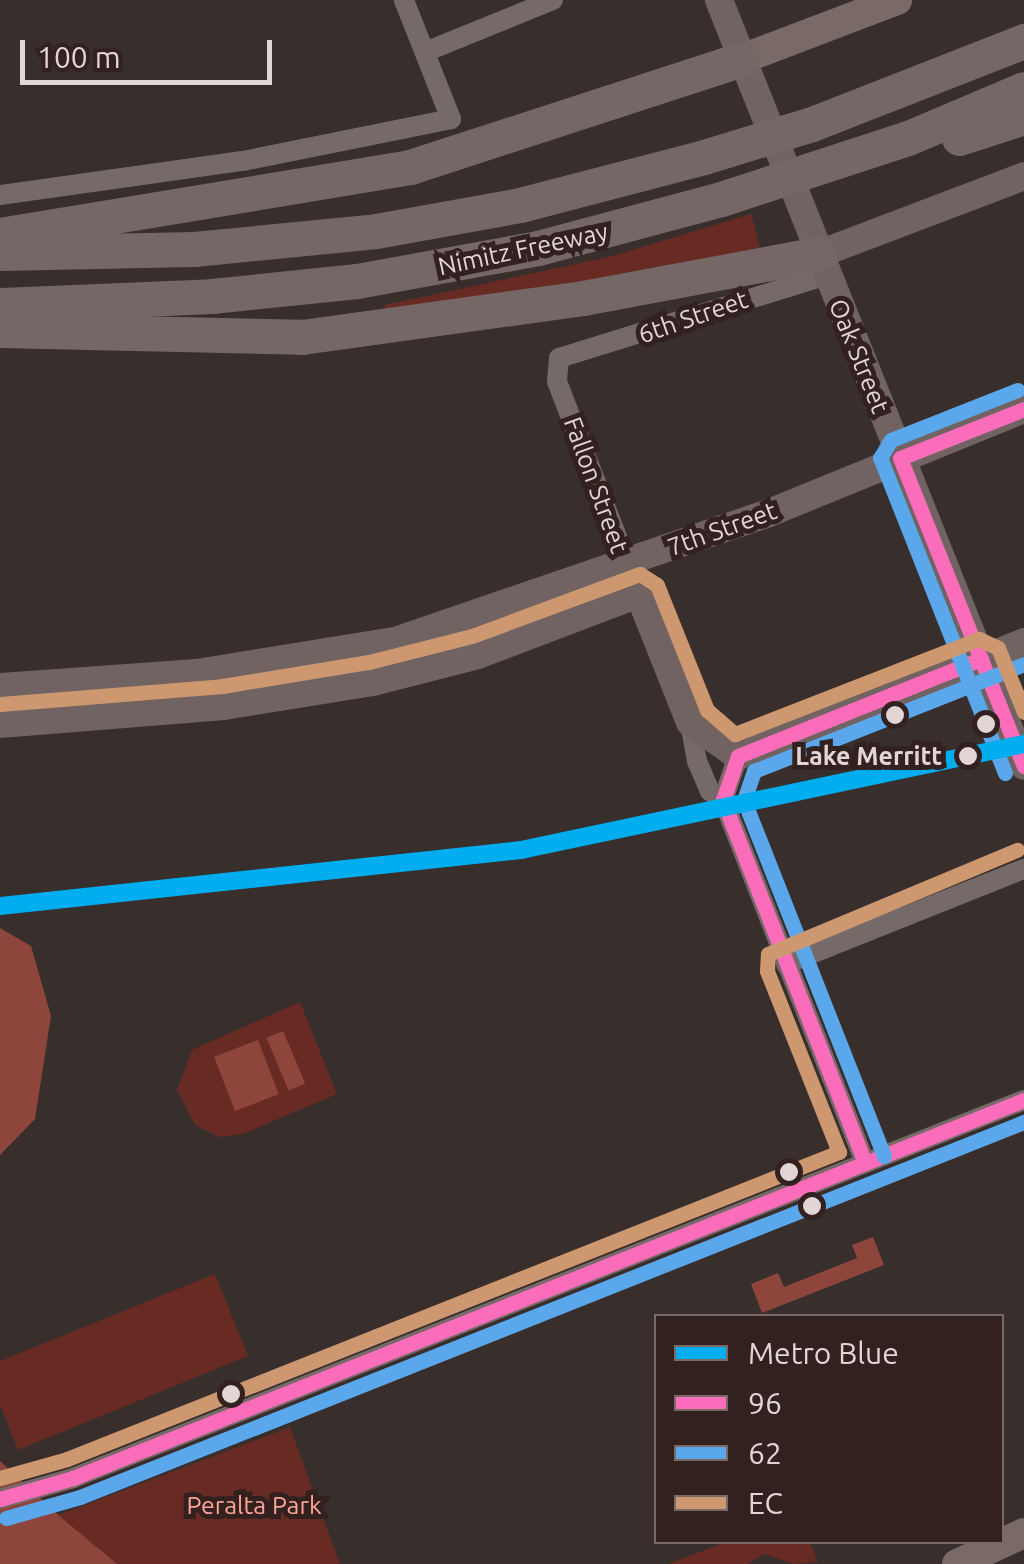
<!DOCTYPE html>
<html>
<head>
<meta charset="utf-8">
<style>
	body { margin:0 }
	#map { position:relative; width:1024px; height:1564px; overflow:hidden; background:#382e2c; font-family:Ubuntu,sans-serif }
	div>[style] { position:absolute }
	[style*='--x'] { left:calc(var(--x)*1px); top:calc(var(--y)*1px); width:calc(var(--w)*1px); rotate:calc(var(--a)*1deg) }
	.green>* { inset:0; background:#682b24 }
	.water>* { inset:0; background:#8e463c; transform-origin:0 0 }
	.minor>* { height:20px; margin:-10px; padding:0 10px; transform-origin:10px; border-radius:10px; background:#766a68 }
	.secondary>* { height:28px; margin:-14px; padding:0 14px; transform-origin:14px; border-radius:14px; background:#706361 }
	.primary>* { height:30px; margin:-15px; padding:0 15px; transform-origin:15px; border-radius:15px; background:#796a68 }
	.motorway>* { height:35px; margin:-17.5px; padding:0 17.5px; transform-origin:17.5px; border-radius:17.5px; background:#746765 }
	.motorway-bridge>* { height:35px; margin:-17.5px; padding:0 17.5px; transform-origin:17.5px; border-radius:17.5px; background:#746765 }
	.bus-1>* { height:15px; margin:-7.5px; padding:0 7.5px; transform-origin:7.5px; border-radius:7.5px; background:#fb6dba }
	.bus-2>* { height:15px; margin:-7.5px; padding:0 7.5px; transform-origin:7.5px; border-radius:7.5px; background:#5aa8eb }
	.bus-3>* { height:15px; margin:-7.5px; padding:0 7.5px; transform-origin:7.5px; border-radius:7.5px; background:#cd976f }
	.metro-1>* { height:18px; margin:-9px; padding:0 9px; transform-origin:9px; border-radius:9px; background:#00aeef }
	.dots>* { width:28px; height:28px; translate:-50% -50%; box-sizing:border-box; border:5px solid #32211f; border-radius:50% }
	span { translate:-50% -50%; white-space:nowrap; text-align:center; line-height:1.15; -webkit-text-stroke:10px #32211f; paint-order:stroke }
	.street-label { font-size:25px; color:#e1d6d4 }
	.stop-label { font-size:25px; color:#e1d6d4; font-weight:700 }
	.right { translate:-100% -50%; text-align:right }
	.park-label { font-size:25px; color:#fda496 }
	.legend { position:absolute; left:654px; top:1314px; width:350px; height:230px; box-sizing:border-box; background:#32211f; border:2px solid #786967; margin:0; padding:12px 18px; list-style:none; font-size:30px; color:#e1d6d4 }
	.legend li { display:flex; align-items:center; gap:20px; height:50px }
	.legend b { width:50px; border:2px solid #786967 }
	.scale { position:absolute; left:20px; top:40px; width:252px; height:45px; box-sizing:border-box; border:5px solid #e1d6d4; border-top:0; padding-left:12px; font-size:30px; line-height:35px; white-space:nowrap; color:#e1d6d4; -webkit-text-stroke:8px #32211f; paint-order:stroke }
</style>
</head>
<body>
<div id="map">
	<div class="green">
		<i style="clip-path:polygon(751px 214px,760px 248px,386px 318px,385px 305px,613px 256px)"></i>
		<i style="clip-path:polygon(300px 1002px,337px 1094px,243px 1134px,219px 1137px,195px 1125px,177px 1090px,192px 1050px)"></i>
		<i style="clip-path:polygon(215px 1274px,248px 1356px,18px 1450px,0 1405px,0 1361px)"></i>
		<i style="clip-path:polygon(290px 1427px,340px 1564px,0 1564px,0 1537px)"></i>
		<i style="clip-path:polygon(726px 1542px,810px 1542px,818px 1562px,793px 1564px,765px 1554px,747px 1564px,668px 1564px)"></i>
	</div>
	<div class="water">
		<i style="clip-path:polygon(0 928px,31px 946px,51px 1016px,35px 1119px,0 1155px)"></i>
		<i style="left:283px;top:1031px;width:57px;height:18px;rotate:67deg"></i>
		<i style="left:258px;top:1040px;width:58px;height:47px;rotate:69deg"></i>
		<i style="clip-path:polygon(873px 1237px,884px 1265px,762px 1313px,751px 1284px,778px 1273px,784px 1287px,857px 1258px,852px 1245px)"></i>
		<i style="clip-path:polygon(0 1461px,64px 1520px,117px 1564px,0 1564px)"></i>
	</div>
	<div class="minor">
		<i style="--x:425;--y:52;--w:138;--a:-22.1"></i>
		<i style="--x:0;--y:195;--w:245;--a:-8"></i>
		<i style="--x:243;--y:161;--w:212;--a:-11.4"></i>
		<i style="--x:451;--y:119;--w:128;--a:-111.6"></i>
		<i style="--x:639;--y:594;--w:228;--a:-111.1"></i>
		<i style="--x:557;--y:381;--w:23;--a:-85"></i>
		<i style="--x:559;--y:358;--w:281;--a:-17.2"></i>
		<i style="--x:690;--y:722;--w:40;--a:80"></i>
		<i style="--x:697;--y:761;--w:33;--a:67"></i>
		<i style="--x:710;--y:791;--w:16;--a:35"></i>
		<i style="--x:723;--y:800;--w:390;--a:68.6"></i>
		<i style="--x:723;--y:800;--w:46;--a:-71.2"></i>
		<i style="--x:786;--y:964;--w:256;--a:-21.8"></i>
		<i style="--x:0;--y:1499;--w:76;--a:-16"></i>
		<i style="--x:73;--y:1478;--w:1023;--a:-21.68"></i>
	</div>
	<div class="secondary">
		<i style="--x:719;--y:0;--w:824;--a:68.29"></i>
		<i style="--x:819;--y:254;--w:219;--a:-20.8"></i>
		<i style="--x:0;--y:687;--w:197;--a:-4.1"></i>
		<i style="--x:197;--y:673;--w:201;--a:-9.2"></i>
		<i style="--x:395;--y:641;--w:395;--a:-18.9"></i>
		<i style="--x:769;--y:513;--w:275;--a:-22.2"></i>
		<i style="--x:0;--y:724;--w:225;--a:-4.6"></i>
		<i style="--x:224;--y:706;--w:151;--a:-9.2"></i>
		<i style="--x:373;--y:682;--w:108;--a:-14.4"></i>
		<i style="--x:478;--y:655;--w:172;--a:-20.8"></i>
		<i style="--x:639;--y:594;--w:138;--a:68.3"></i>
		<i style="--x:690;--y:722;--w:59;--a:35.3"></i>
		<i style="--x:738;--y:756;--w:308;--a:-21.7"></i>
	</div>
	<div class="primary">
		<i style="--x:742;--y:59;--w:166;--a:-20.8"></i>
		<i style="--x:957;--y:1564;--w:74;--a:-24.8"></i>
	</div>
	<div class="motorway">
		<i style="--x:908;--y:138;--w:126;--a:-22.9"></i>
		<i style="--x:959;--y:138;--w:68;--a:-17.9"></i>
		<i style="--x:0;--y:235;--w:416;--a:-9.4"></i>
		<i style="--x:410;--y:167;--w:349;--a:-18"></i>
		<i style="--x:0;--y:253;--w:194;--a:-1.2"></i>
		<i style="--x:194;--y:249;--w:183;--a:-5.6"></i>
		<i style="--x:376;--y:231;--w:146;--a:-10.2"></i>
		<i style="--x:520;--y:205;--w:190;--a:-14.6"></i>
		<i style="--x:0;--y:305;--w:212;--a:-2.4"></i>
		<i style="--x:212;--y:296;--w:146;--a:-5.9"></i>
		<i style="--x:357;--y:281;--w:184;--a:-10.3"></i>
		<i style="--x:538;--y:248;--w:189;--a:-15"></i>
		<i style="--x:0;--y:330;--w:302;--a:1.3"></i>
		<i style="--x:302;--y:337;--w:284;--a:-7.9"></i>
		<i style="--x:583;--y:298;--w:240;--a:-10.6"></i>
	</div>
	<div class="motorway-bridge">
		<i style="--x:704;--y:157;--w:113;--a:-17"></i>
		<i style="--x:812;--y:124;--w:228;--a:-21.4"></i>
		<i style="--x:721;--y:199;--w:197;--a:-18.1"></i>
	</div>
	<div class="bus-1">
		<i style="--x:1024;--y:409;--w:133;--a:158.4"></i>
		<i style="--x:900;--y:458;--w:332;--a:68.1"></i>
		<i style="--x:865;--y:1163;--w:390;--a:-111.4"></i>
		<i style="--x:723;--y:800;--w:46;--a:-71.2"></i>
		<i style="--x:738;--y:756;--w:262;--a:-21.8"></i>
		<i style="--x:0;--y:1499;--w:76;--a:-16"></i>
		<i style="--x:73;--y:1478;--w:1023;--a:-21.68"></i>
	</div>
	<div class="bus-2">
		<i style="--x:1005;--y:773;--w:339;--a:-111.6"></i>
		<i style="--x:880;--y:458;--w:21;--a:-59"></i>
		<i style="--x:891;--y:440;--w:136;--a:-21.6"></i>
		<i style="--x:884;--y:1156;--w:383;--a:-111.5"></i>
		<i style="--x:744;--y:800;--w:31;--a:-71"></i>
		<i style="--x:754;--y:771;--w:290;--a:-21.6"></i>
		<i style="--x:6;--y:1518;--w:77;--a:-15.8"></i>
		<i style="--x:80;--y:1497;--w:1016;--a:-21.67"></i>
	</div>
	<div class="bus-3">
		<i style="--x:0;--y:704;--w:223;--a:-4.6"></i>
		<i style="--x:222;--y:686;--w:149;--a:-9.3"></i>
		<i style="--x:369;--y:662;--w:106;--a:-14.2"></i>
		<i style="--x:472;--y:636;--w:179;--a:-20.3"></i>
		<i style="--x:640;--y:574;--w:20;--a:33"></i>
		<i style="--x:657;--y:585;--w:135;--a:68.2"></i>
		<i style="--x:707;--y:710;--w:37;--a:41"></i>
		<i style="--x:735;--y:734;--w:262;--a:-21.3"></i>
		<i style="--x:979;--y:639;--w:21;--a:25"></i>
		<i style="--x:998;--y:648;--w:69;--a:67.9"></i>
		<i style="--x:0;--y:1478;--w:70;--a:-15.8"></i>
		<i style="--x:67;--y:1459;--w:831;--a:-21.69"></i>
		<i style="--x:839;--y:1152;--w:195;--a:-111.7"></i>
		<i style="--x:767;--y:971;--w:17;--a:-87"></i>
		<i style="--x:768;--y:954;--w:270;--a:-22.7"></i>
	</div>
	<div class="metro-1">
		<i style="--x:0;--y:906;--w:524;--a:-6.13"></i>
		<i style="--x:521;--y:850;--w:514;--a:-11.9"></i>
	</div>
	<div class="dots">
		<i style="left:895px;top:715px;background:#e1d6d4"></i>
		<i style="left:986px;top:724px;background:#e1d6d4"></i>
		<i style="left:968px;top:756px;background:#e1d6d4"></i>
		<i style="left:789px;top:1172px;background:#e1d6d4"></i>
		<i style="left:812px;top:1206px;background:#e1d6d4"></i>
		<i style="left:231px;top:1394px;background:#e1d6d4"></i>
	</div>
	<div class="street-label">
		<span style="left:523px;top:249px;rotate:-12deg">Nimitz Freeway</span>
		<span style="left:693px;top:317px;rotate:-19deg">6th Street</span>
		<span style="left:859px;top:356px;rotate:68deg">Oak Street</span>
		<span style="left:596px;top:485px;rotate:70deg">Fallon Street</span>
		<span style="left:722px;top:529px;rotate:-20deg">7th Street</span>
	</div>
	<div class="stop-label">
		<span class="right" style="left:942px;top:756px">Lake Merritt</span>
	</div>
	<div class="park-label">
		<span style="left:254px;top:1505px">Peralta Park</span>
	</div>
	<ul class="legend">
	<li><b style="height:12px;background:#00aeef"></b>Metro Blue</li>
	<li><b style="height:12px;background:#fb6dba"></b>96</li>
	<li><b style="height:12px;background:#5aa8eb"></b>62</li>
	<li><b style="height:12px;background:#cd976f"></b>EC</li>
	</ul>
	<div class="scale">100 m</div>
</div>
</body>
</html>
